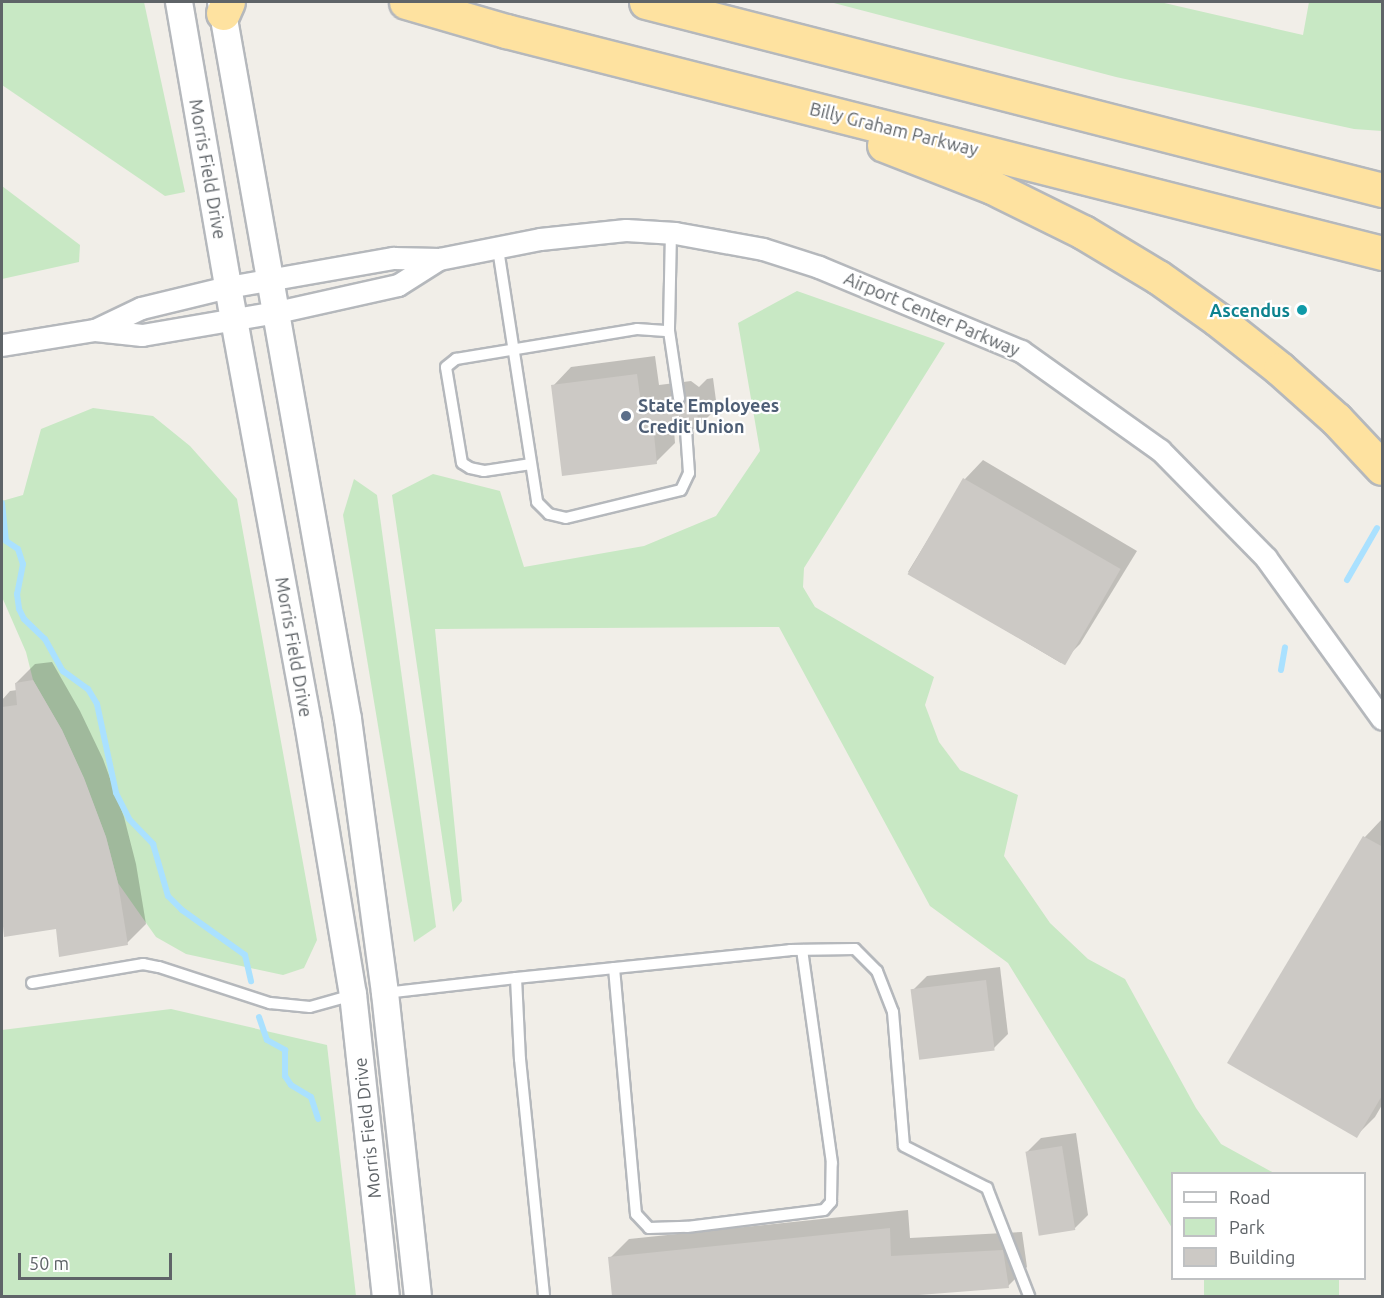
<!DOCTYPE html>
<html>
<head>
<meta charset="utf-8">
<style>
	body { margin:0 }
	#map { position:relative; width:1384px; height:1298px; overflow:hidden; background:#f1eee8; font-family:Ubuntu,sans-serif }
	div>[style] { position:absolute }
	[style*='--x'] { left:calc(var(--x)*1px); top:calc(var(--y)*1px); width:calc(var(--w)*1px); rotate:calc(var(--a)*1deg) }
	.green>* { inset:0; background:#c8e8c4; transform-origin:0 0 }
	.shadow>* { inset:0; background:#0003 }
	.stream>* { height:6px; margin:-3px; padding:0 3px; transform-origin:3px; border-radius:3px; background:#aae1ff }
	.building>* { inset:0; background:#ccc9c5; transform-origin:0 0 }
	.roads { filter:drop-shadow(2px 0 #b5b8bc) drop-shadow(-2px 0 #b5b8bc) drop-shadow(0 2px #b5b8bc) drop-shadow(0 -2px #b5b8bc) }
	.service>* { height:10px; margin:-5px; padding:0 5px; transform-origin:5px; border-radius:5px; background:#fff }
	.minor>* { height:21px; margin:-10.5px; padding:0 10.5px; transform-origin:10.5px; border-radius:10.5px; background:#fff }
	.tertiary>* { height:26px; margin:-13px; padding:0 13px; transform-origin:13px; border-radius:13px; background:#fff }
	.trunk>* { height:33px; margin:-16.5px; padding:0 16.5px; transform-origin:16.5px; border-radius:16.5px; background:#fee2a0 }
	.dots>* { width:16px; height:16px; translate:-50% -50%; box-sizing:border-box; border:3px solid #fff; border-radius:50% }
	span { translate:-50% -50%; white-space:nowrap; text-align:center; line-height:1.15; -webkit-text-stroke:4.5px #fff; paint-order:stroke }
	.street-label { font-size:18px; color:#5f6468 }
	.culture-label { font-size:18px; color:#0d838f; font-weight:700 }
	.right { translate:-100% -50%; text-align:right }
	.service-label { font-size:18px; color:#4e5e75; font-weight:700 }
	.left { translate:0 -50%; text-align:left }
	.frame { position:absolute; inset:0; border:3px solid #5f6468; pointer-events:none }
	.legend { position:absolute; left:1171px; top:1172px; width:195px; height:108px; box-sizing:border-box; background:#fff; border:2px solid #bfc1c3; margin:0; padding:8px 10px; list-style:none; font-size:18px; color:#5f6468 }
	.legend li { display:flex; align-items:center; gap:12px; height:30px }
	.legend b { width:30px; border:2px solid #bfc1c3 }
	.scale { position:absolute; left:18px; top:1253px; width:154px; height:27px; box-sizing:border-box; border:3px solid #5f6468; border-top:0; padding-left:8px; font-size:18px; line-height:21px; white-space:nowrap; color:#5f6468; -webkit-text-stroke:4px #fff; paint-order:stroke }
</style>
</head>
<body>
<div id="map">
	<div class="green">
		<i style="clip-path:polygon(2px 2px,144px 2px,185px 192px,165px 196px,2px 85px)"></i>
		<i style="clip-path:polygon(830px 2px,1160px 2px,1303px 35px,1309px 2px,1382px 2px,1382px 131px,1354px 129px,1116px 77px)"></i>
		<i style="clip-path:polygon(2px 186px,80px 245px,79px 262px,2px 279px)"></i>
		<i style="clip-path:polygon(797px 291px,945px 343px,804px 568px,803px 587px,815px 607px,934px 677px,925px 705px,939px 742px,960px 770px,1018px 795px,1004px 856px,1050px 923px,1088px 959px,1125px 979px,1196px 1108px,1221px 1144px,1274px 1173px,1172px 1174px,1172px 1228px,1008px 963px,930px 906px,779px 627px,435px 629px,462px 901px,453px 912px,392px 495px,433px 474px,500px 491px,524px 567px,644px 546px,716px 516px,760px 451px,738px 323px)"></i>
		<i style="clip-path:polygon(93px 408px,153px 416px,190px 446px,237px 499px,317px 940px,304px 968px,283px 975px,186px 954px,156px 937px,118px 883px,106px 837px,84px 779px,62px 730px,33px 680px,26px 652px,2px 597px,2px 501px,23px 495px,41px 429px)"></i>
		<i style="clip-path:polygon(354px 479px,377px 495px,436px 927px,414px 942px,343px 515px)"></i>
		<i style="clip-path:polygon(171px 1009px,327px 1045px,356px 1296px,2px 1296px,2px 1030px)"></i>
		<i style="left:1204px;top:1279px;width:135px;height:20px"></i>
	</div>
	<div class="shadow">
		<i style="clip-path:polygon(655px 356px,659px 385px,691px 381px,699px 387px,707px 379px,713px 378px,717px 408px,698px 427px,686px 421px,674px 430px,675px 443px,656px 462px,553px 386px,571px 367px)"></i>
		<i style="clip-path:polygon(983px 460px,1137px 551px,1080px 644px,1061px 663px,908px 572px,965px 479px)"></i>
		<i style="clip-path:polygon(52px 662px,80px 711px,103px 759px,124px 817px,136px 864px,146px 924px,127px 943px,57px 927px,6px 935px,2px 903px,2px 700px,10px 691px,17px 690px,16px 683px,35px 664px)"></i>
		<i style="clip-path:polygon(1382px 819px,1382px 1105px,1375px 1117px,1356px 1136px,1365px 837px)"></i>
		<i style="clip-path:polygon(1000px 967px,1008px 1034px,994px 1048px,913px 990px,927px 976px)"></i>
		<i style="clip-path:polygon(1076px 1133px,1088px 1215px,1074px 1229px,1027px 1152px,1041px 1138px)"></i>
		<i style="clip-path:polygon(908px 1210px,910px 1238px,1022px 1232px,1027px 1267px,1008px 1286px,915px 1294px,915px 1296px,614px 1296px,610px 1258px,629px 1239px)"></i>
	</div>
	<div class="stream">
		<i style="--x:2;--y:503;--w:38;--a:84"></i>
		<i style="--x:6;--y:541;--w:14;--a:34"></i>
		<i style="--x:18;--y:549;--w:16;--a:72"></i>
		<i style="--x:23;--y:564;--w:31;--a:101"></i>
		<i style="--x:17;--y:594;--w:15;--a:82"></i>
		<i style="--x:19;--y:609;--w:11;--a:63"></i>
		<i style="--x:24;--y:619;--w:29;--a:44"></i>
		<i style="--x:45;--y:639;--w:37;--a:61"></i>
		<i style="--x:63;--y:671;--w:31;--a:36"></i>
		<i style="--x:88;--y:689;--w:17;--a:59"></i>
		<i style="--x:97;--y:704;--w:91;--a:77.9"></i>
		<i style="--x:116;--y:793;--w:29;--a:63"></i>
		<i style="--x:129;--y:819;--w:35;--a:46"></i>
		<i style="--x:153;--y:844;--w:54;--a:73.9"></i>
		<i style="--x:168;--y:896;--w:20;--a:45"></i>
		<i style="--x:182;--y:910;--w:77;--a:35.5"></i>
		<i style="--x:245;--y:955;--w:27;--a:77"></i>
		<i style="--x:1347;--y:580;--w:60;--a:-60"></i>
		<i style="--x:1281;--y:670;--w:23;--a:-80"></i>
		<i style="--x:259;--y:1017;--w:24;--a:71"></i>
		<i style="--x:267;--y:1040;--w:21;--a:29"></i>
		<i style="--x:285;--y:1050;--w:26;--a:90"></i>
		<i style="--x:285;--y:1076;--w:11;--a:56"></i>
		<i style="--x:291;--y:1085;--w:23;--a:31"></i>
		<i style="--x:311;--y:1097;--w:23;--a:72"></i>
	</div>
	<div class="building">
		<i style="clip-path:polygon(637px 374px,641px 403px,672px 399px,680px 405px,684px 403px,686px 397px,695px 396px,699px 428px,693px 429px,690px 424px,685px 423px,679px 431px,654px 434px,657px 464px,562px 476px,551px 385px)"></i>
		<i style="left:963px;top:478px;width:182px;height:111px;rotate:30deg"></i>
		<i style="clip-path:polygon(33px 680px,62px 730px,84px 778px,106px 837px,118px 883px,128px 945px,59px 957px,56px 929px,4px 937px,2px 915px,2px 707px,17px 705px,15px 683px)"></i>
		<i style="clip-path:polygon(1363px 836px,1383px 847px,1383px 1094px,1357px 1138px,1227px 1063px)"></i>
		<i style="left:986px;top:980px;width:71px;height:76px;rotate:83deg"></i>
		<i style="left:1062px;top:1146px;width:85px;height:37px;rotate:81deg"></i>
		<i style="clip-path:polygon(890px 1228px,891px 1256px,1003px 1250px,1009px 1288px,906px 1296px,612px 1296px,608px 1257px)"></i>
	</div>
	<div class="roads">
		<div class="service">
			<i style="--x:671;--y:232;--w:99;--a:91.2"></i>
			<i style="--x:669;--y:331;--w:68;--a:81.5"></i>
			<i style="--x:498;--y:249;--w:256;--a:81.2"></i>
			<i style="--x:537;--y:502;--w:17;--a:45"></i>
			<i style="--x:549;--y:514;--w:17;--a:13"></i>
			<i style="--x:566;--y:518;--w:118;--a:-13.7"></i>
			<i style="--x:681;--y:490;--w:19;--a:-65"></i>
			<i style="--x:689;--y:473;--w:43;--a:-94"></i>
			<i style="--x:531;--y:464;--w:48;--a:171.5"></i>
			<i style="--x:484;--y:471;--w:14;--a:-168"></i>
			<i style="--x:470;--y:468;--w:9;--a:-148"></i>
			<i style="--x:462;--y:463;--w:97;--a:-99.5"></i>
			<i style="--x:446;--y:367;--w:13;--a:-39"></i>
			<i style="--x:456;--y:359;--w:183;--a:-9.4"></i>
			<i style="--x:637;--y:329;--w:32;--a:4"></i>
			<i style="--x:614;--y:968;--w:247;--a:84.9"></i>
			<i style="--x:636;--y:1214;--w:19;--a:47"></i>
			<i style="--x:649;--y:1228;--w:38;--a:-2"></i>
			<i style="--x:687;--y:1227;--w:138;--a:-7.1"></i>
			<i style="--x:824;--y:1210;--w:11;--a:-49"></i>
			<i style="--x:831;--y:1202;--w:39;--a:-89"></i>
			<i style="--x:832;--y:1163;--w:215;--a:-98"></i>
			<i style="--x:516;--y:978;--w:275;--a:-5.8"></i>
			<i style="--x:790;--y:950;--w:65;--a:-0.9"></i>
			<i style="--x:855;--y:949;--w:31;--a:45"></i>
			<i style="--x:877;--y:971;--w:44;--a:68.7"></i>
			<i style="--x:893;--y:1012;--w:134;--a:85.3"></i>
			<i style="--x:904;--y:1146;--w:93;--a:26.8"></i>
			<i style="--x:987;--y:1188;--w:116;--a:68.7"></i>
			<i style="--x:32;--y:983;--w:113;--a:-9.7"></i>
			<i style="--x:143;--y:964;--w:16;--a:11"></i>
			<i style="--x:159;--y:967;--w:117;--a:18"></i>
			<i style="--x:270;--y:1003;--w:40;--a:5.7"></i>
			<i style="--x:310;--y:1007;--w:45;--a:-15.6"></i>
			<i style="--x:385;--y:993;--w:132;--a:-6.5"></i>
			<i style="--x:516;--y:978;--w:81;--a:87.2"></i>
			<i style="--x:520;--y:1059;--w:238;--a:84.2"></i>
		</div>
		<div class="minor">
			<i style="--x:95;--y:330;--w:51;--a:-25.6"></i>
			<i style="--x:141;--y:308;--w:89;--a:-13.6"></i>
			<i style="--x:228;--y:287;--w:168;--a:-10"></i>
			<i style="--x:393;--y:258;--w:46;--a:1.2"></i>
			<i style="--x:439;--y:259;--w:103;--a:-11.2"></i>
			<i style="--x:540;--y:239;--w:86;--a:-6"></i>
			<i style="--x:626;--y:230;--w:49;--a:3.5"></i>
			<i style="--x:675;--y:233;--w:89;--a:10.3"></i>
			<i style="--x:763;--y:249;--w:59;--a:17.8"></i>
			<i style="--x:819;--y:267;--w:219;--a:22.6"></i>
			<i style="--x:1021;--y:351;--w:171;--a:35.5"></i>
			<i style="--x:1160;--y:450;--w:151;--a:45.5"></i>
			<i style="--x:1266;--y:558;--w:198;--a:54.2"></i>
			<i style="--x:2;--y:345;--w:94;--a:-9.2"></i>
			<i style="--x:95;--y:330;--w:47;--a:6.1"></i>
			<i style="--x:142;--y:335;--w:137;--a:-9.7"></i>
			<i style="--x:277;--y:312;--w:124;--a:-12.6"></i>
			<i style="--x:398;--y:285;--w:49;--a:-32.4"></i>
		</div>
		<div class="tertiary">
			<i style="--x:179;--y:2;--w:289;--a:80.2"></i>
			<i style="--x:228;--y:287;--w:443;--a:79.6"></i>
			<i style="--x:308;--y:723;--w:275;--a:80.6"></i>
			<i style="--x:353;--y:994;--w:304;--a:83.8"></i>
			<i style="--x:221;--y:2;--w:728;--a:79.96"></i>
			<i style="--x:348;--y:719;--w:276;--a:82.3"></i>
			<i style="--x:385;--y:993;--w:305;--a:83.8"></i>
		</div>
		<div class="trunk">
			<i style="--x:406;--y:2;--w:104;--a:16.2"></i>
			<i style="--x:506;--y:31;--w:904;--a:14.22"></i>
			<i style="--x:646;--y:2;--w:760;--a:14.33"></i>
			<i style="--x:223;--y:13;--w:12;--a:-66"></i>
			<i style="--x:884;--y:145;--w:116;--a:21.3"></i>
			<i style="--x:992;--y:187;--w:102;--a:26.3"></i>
			<i style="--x:1083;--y:232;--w:87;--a:31"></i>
			<i style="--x:1158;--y:277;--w:72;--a:35.4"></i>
			<i style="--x:1217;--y:319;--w:80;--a:38.4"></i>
			<i style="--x:1280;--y:369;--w:75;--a:41.8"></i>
			<i style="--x:1336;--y:419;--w:67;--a:46.8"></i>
		</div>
	</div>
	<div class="dots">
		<i style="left:1302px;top:310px;background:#0f9aa8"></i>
		<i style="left:626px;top:416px;background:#5c6f8a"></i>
	</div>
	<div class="street-label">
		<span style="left:894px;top:129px;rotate:14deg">Billy Graham Parkway</span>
		<span style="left:208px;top:169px;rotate:80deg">Morris Field Drive</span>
		<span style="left:932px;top:314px;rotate:23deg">Airport Center Parkway</span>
		<span style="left:294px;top:647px;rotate:80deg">Morris Field Drive</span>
		<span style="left:367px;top:1128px;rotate:-96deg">Morris Field Drive</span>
	</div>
	<div class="culture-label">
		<span class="right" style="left:1290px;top:310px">Ascendus</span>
	</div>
	<div class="service-label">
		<span class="left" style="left:638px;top:416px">State Employees<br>Credit Union</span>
	</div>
	<div class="frame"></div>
	<ul class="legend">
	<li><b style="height:8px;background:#fff"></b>Road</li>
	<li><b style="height:16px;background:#c8e8c4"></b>Park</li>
	<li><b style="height:16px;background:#ccc9c5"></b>Building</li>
	</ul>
	<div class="scale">50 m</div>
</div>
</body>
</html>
